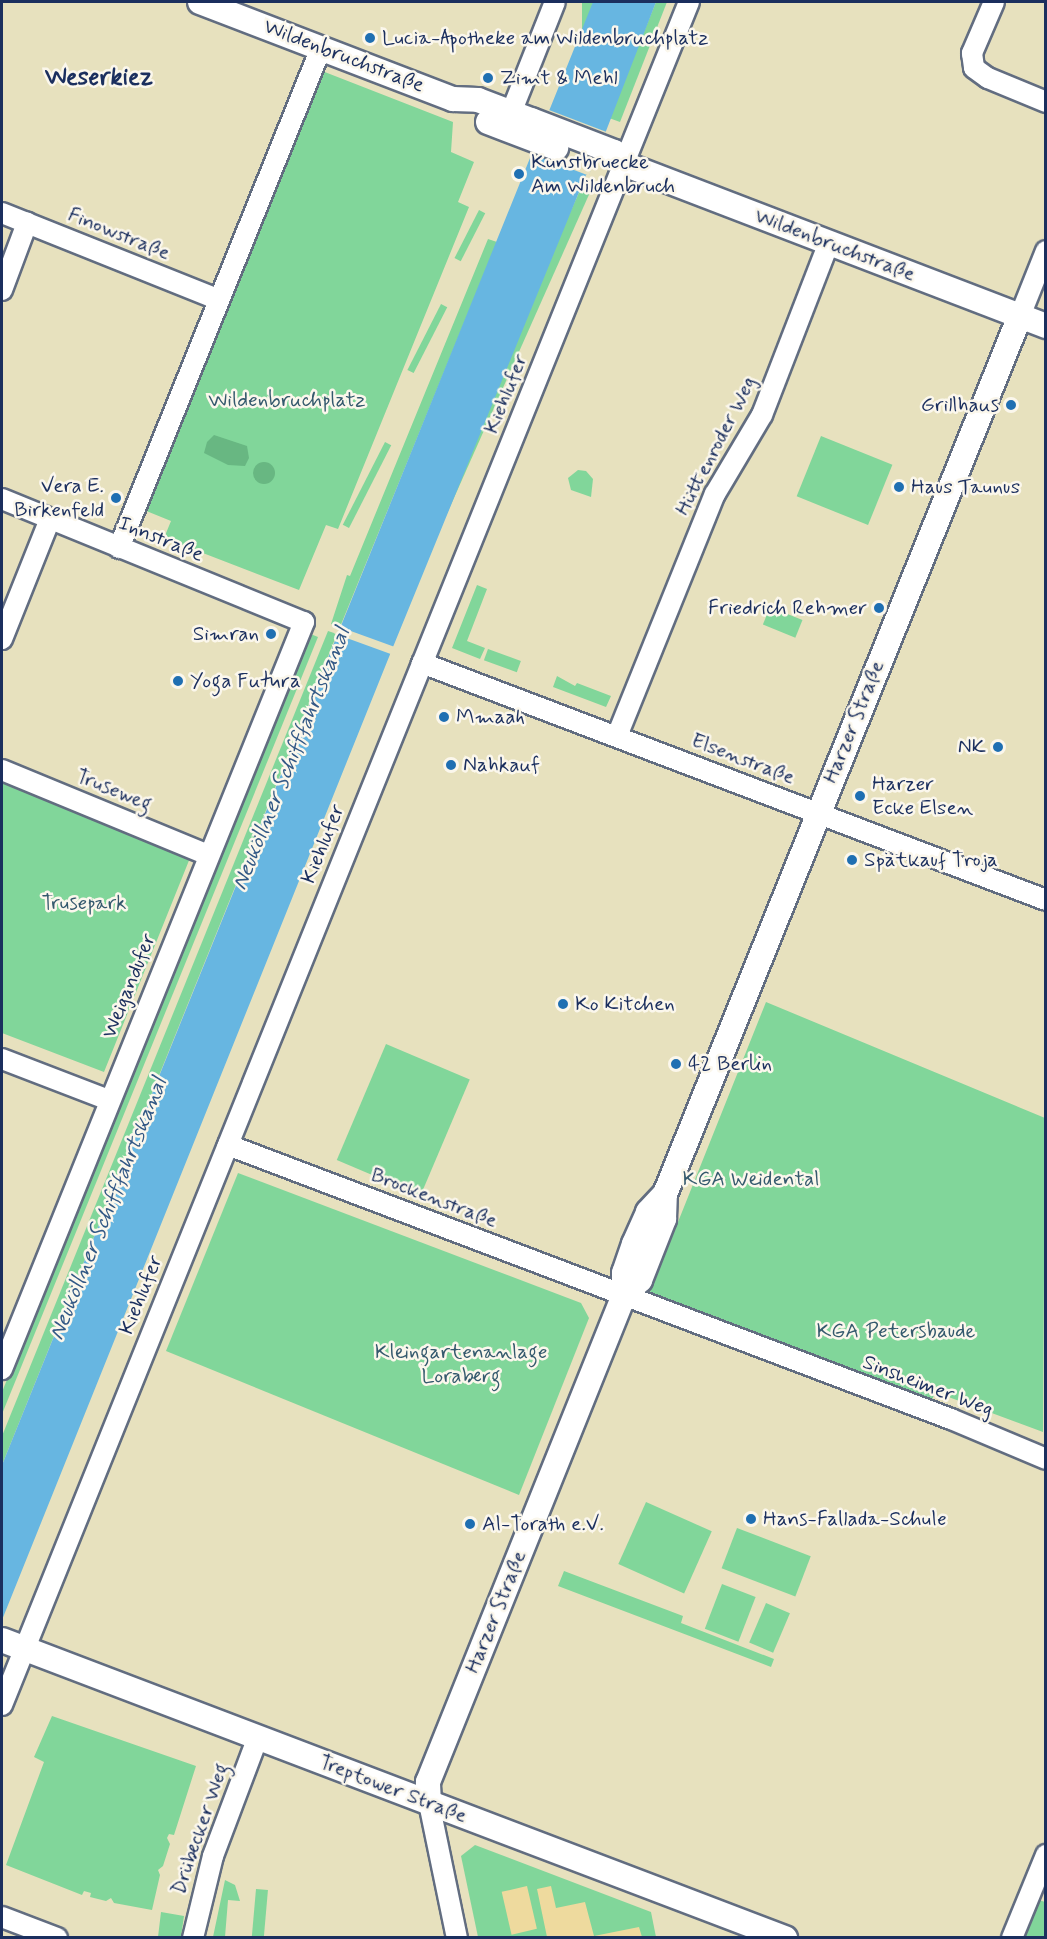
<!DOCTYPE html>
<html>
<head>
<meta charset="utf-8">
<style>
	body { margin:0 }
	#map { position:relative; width:1047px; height:1939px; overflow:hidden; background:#e7e1be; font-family:Mynerve,sans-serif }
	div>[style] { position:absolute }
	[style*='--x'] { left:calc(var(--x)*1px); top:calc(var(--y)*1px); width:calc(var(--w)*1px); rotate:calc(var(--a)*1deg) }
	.green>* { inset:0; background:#81d69a; transform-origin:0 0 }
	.forest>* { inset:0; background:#68b782 }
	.round { border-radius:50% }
	.sand>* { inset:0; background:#eeda9e; transform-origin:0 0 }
	.water>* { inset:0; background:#67b6e1 }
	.pier>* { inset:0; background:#e7e1be; transform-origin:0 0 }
	.roads { filter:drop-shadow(2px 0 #626d80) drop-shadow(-2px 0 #626d80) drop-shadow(0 2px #626d80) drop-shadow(0 -2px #626d80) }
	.minor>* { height:20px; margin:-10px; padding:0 10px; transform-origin:10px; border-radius:10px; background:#fff }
	.tertiary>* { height:24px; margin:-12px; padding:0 12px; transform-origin:12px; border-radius:12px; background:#fff }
	.dots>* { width:16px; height:16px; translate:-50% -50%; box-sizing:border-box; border:3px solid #fbf7ec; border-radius:50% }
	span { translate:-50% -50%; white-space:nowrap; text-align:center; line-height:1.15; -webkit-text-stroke:5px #fbf7ec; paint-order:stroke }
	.poi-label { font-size:21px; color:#1b2f5e }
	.left { translate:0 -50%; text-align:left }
	.right { translate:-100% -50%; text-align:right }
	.street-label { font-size:21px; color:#1b2f5e }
	.park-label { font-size:21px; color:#34596d }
	.water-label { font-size:22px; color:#325885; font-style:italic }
	.quarter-label { font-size:24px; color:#1b2f5e; font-weight:700 }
	.frame { position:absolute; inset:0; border:3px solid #1b2f5e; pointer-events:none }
</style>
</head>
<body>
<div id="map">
	<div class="green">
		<i style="left:582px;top:2px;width:11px;height:96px"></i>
		<i style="clip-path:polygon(656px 2px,667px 2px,620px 122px,609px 118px)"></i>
		<i style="clip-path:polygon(317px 69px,453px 122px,451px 152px,474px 162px,458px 202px,469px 207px,338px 529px,326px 525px,299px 590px,164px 538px,171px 521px,139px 508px)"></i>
		<i style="left:581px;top:188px;width:10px;height:1411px;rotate:24deg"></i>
		<i style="left:479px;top:210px;width:7px;height:54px;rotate:27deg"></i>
		<i style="clip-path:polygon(488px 239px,497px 242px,340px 627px,331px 624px,347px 575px,350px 576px)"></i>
		<i style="left:441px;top:304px;width:7px;height:74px;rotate:27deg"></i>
		<i style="left:821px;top:436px;width:77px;height:65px;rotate:22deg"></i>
		<i style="left:385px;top:442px;width:7px;height:93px;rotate:27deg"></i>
		<i style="clip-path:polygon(578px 470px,586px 471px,593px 479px,591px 497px,571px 490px,568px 478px)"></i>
		<i style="clip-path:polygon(477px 585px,487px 589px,467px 641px,485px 648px,480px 659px,452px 648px)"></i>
		<i style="left:770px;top:607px;width:35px;height:19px;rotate:22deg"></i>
		<i style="clip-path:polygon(328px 631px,337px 634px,2px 1465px,2px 1436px)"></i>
		<i style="clip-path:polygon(308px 633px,318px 637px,2px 1414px,2px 1392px)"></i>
		<i style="left:488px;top:649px;width:35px;height:12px;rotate:20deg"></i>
		<i style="clip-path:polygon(557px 676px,575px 686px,577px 683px,611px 696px,606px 707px,553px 687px)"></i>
		<i style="clip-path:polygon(2px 781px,93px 818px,97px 814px,123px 824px,122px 830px,190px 858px,104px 1072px,2px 1033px)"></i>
		<i style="clip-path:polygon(766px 1002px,1045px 1118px,1043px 1432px,935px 1392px,930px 1406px,648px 1297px)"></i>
		<i style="left:386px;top:1044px;width:91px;height:126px;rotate:23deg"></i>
		<i style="clip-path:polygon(238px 1173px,581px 1303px,589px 1318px,519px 1495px,166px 1351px)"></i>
		<i style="left:646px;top:1502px;width:72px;height:68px;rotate:24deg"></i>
		<i style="left:737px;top:1528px;width:79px;height:43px;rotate:21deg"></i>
		<i style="clip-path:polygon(564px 1571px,683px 1616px,681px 1623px,774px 1659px,771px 1667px,558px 1586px)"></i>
		<i style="left:722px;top:1584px;width:36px;height:48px;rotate:21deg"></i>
		<i style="left:766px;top:1603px;width:26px;height:43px;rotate:23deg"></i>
		<i style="clip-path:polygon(52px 1716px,196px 1766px,174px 1835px,169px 1834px,167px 1838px,170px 1844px,163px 1866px,158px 1870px,160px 1875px,152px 1910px,114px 1903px,111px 1898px,106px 1901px,90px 1897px,91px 1893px,84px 1891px,82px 1895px,6px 1865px,44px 1762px,34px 1757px)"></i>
		<i style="clip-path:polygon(475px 1845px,651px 1912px,656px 1937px,478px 1937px,461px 1856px)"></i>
		<i style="clip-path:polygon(225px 1880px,235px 1885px,240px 1901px,228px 1900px,225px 1937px,213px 1937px)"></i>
		<i style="left:256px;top:1889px;width:12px;height:48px;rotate:5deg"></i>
		<i style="clip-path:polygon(1033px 1898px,1045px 1902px,1045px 1937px,1017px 1938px)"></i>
		<i style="clip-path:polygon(161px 1912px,184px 1916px,181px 1937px,149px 1937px,158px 1937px)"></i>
	</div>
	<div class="forest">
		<i style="clip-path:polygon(214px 435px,247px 446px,249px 458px,245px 466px,228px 465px,204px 453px,207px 442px)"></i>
		<i class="round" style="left:253px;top:462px;width:22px;height:22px"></i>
	</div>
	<div class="sand">
		<i style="left:527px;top:1886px;width:44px;height:26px;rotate:77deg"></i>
		<i style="clip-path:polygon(551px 1886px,556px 1908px,585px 1902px,594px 1936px,639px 1927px,642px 1937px,547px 1937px,537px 1889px)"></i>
	</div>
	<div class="water">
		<i style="clip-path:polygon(593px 2px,656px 2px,589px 175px,586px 175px,393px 647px,2px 1620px,2px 1465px)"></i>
	</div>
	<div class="pier">
		<i style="left:549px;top:110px;width:61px;height:47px;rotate:21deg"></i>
		<i style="left:337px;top:626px;width:63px;height:8px;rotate:20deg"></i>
	</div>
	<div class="roads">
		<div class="minor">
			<i style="--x:994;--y:2;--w:56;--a:113.3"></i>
			<i style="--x:972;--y:53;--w:15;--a:82"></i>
			<i style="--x:974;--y:68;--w:17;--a:36"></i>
			<i style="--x:988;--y:78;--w:63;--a:22.5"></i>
			<i style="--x:511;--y:113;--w:119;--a:-68.4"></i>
			<i style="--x:2;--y:213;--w:234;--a:21.8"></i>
			<i style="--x:2;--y:290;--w:72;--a:-69.5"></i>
			<i style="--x:1020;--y:316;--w:70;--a:-68.2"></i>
			<i style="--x:2;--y:499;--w:326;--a:22.2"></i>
			<i style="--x:304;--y:622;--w:806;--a:112.01"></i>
			<i style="--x:119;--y:548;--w:539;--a:-68"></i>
			<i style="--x:2;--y:639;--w:129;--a:-68.2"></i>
			<i style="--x:422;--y:663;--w:667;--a:20.8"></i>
			<i style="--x:617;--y:736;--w:261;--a:-68"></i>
			<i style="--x:715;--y:494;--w:92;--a:-59.3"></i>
			<i style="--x:762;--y:415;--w:186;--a:-68.8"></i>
			<i style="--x:2;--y:770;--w:223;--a:22.4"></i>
			<i style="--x:2;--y:1059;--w:115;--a:21"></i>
			<i style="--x:228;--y:1145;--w:773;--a:20.76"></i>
			<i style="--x:951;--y:1419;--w:103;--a:22.8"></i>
			<i style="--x:2;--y:1705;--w:1836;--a:-68.03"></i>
			<i style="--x:429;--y:1803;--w:138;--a:78.3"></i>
			<i style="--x:2;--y:1917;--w:59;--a:20.9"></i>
			<i style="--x:193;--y:1938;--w:84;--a:-76.3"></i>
			<i style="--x:213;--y:1856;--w:127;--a:-69.3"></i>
			<i style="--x:1012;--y:1938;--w:90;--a:-67.7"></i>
		</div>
		<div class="tertiary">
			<i style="--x:200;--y:2;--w:271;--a:21"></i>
			<i style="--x:453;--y:99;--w:25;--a:2"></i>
			<i style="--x:478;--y:100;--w:57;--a:20.7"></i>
			<i style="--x:531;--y:120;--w:89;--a:21.1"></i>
			<i style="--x:614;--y:152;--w:16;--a:50"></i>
			<i style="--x:624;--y:164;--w:452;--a:21"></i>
			<i style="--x:488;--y:122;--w:73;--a:20.9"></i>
			<i style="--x:624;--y:1295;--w:22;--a:-43"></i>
			<i style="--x:640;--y:1280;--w:66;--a:-68.5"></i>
			<i style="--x:664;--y:1219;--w:25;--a:-88"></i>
			<i style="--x:665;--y:1194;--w:947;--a:-67.99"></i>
			<i style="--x:2;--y:1640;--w:838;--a:20.84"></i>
			<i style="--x:429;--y:1803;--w:21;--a:-93"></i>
			<i style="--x:428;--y:1782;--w:525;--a:-68.08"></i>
			<i style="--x:624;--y:1295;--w:22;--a:-90"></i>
			<i style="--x:624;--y:1273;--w:31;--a:-71"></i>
			<i style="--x:634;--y:1244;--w:35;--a:-66"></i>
			<i style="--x:648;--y:1212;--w:25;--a:-47"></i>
		</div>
	</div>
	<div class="dots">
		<i style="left:370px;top:38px;background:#1f6fb2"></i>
		<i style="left:488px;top:78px;background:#1f6fb2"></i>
		<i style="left:519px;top:174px;background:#1f6fb2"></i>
		<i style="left:1011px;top:405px;background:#1f6fb2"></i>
		<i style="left:899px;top:487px;background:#1f6fb2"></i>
		<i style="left:116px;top:498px;background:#1f6fb2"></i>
		<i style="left:879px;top:608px;background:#1f6fb2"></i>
		<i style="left:271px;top:634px;background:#1f6fb2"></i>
		<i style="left:178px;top:681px;background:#1f6fb2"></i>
		<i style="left:444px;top:717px;background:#1f6fb2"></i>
		<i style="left:998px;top:747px;background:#1f6fb2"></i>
		<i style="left:451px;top:765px;background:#1f6fb2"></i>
		<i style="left:860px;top:796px;background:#1f6fb2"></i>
		<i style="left:852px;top:860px;background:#1f6fb2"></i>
		<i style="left:563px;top:1004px;background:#1f6fb2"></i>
		<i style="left:676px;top:1064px;background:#1f6fb2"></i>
		<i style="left:751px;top:1519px;background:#1f6fb2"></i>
		<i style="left:470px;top:1524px;background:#1f6fb2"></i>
	</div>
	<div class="poi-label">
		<span class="left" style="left:382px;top:38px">Lucia-Apotheke am Wildenbruchplatz</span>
		<span class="left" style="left:500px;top:78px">Zimt &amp; Mehl</span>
		<span class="left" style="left:531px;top:174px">Kunstbruecke<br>Am Wildenbruch</span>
		<span class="right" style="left:999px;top:405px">Grillhaus</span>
		<span class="right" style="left:104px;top:498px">Vera E.<br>Birkenfeld</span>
		<span class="left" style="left:911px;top:487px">Haus Taunus</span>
		<span class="right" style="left:867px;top:608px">Friedrich Rehmer</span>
		<span class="right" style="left:259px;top:634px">Simran</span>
		<span class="left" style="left:190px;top:681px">Yoga Futura</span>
		<span class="left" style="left:456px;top:717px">Mmaah</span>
		<span class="right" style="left:986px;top:747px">NK</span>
		<span class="left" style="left:463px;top:765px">Nahkauf</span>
		<span class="left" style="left:872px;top:796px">Harzer<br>Ecke Elsen</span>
		<span class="left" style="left:864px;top:860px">Spätkauf Troja</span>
		<span class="left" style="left:575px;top:1004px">Ko Kitchen</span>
		<span class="left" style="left:688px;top:1064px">42 Berlin</span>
		<span class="left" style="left:763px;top:1519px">Hans-Fallada-Schule</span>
		<span class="left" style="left:482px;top:1524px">Al-Torath e.V.</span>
	</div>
	<div class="street-label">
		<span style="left:344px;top:56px;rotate:21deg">Wildenbruchstraße</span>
		<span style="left:119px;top:234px;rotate:22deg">Finowstraße</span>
		<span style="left:835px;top:245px;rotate:21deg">Wildenbruchstraße</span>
		<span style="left:506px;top:394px;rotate:-68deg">Kiehlufer</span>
		<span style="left:716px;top:446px;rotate:-63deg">Hüttenroder Weg</span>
		<span style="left:161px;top:539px;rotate:22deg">Innstraße</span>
		<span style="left:854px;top:722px;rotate:-68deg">Harzer Straße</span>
		<span style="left:743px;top:759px;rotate:21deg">Elsenstraße</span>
		<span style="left:114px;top:790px;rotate:22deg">Truseweg</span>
		<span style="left:323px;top:844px;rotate:-68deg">Kiehlufer</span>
		<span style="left:129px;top:986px;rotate:-68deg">Weigandufer</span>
		<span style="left:434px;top:1198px;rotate:21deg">Brockenstraße</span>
		<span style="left:141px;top:1295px;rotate:-68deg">Kiehlufer</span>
		<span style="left:928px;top:1386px;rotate:21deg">Sinsheimer Weg</span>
		<span style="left:496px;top:1612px;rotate:-68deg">Harzer Straße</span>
		<span style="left:393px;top:1789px;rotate:21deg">Treptower Straße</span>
		<span style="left:200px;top:1829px;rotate:-71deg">Drübecker Weg</span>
	</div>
	<div class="park-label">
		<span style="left:287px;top:400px">Wildenbruchplatz</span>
		<span style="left:84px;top:903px">Trusepark</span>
		<span style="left:751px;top:1179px">KGA Weidental</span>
		<span style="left:896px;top:1331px">KGA Petersbaude</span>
		<span style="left:461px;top:1364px">Kleingartenanlage<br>Loraberg</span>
	</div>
	<div class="water-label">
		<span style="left:292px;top:759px;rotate:-68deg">Neuköllner Schifffahrtskanal</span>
		<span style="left:109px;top:1209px;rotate:-68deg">Neuköllner Schifffahrtskanal</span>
	</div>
	<div class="quarter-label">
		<span style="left:99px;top:78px">Weserkiez</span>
	</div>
	<div class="frame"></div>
</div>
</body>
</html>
